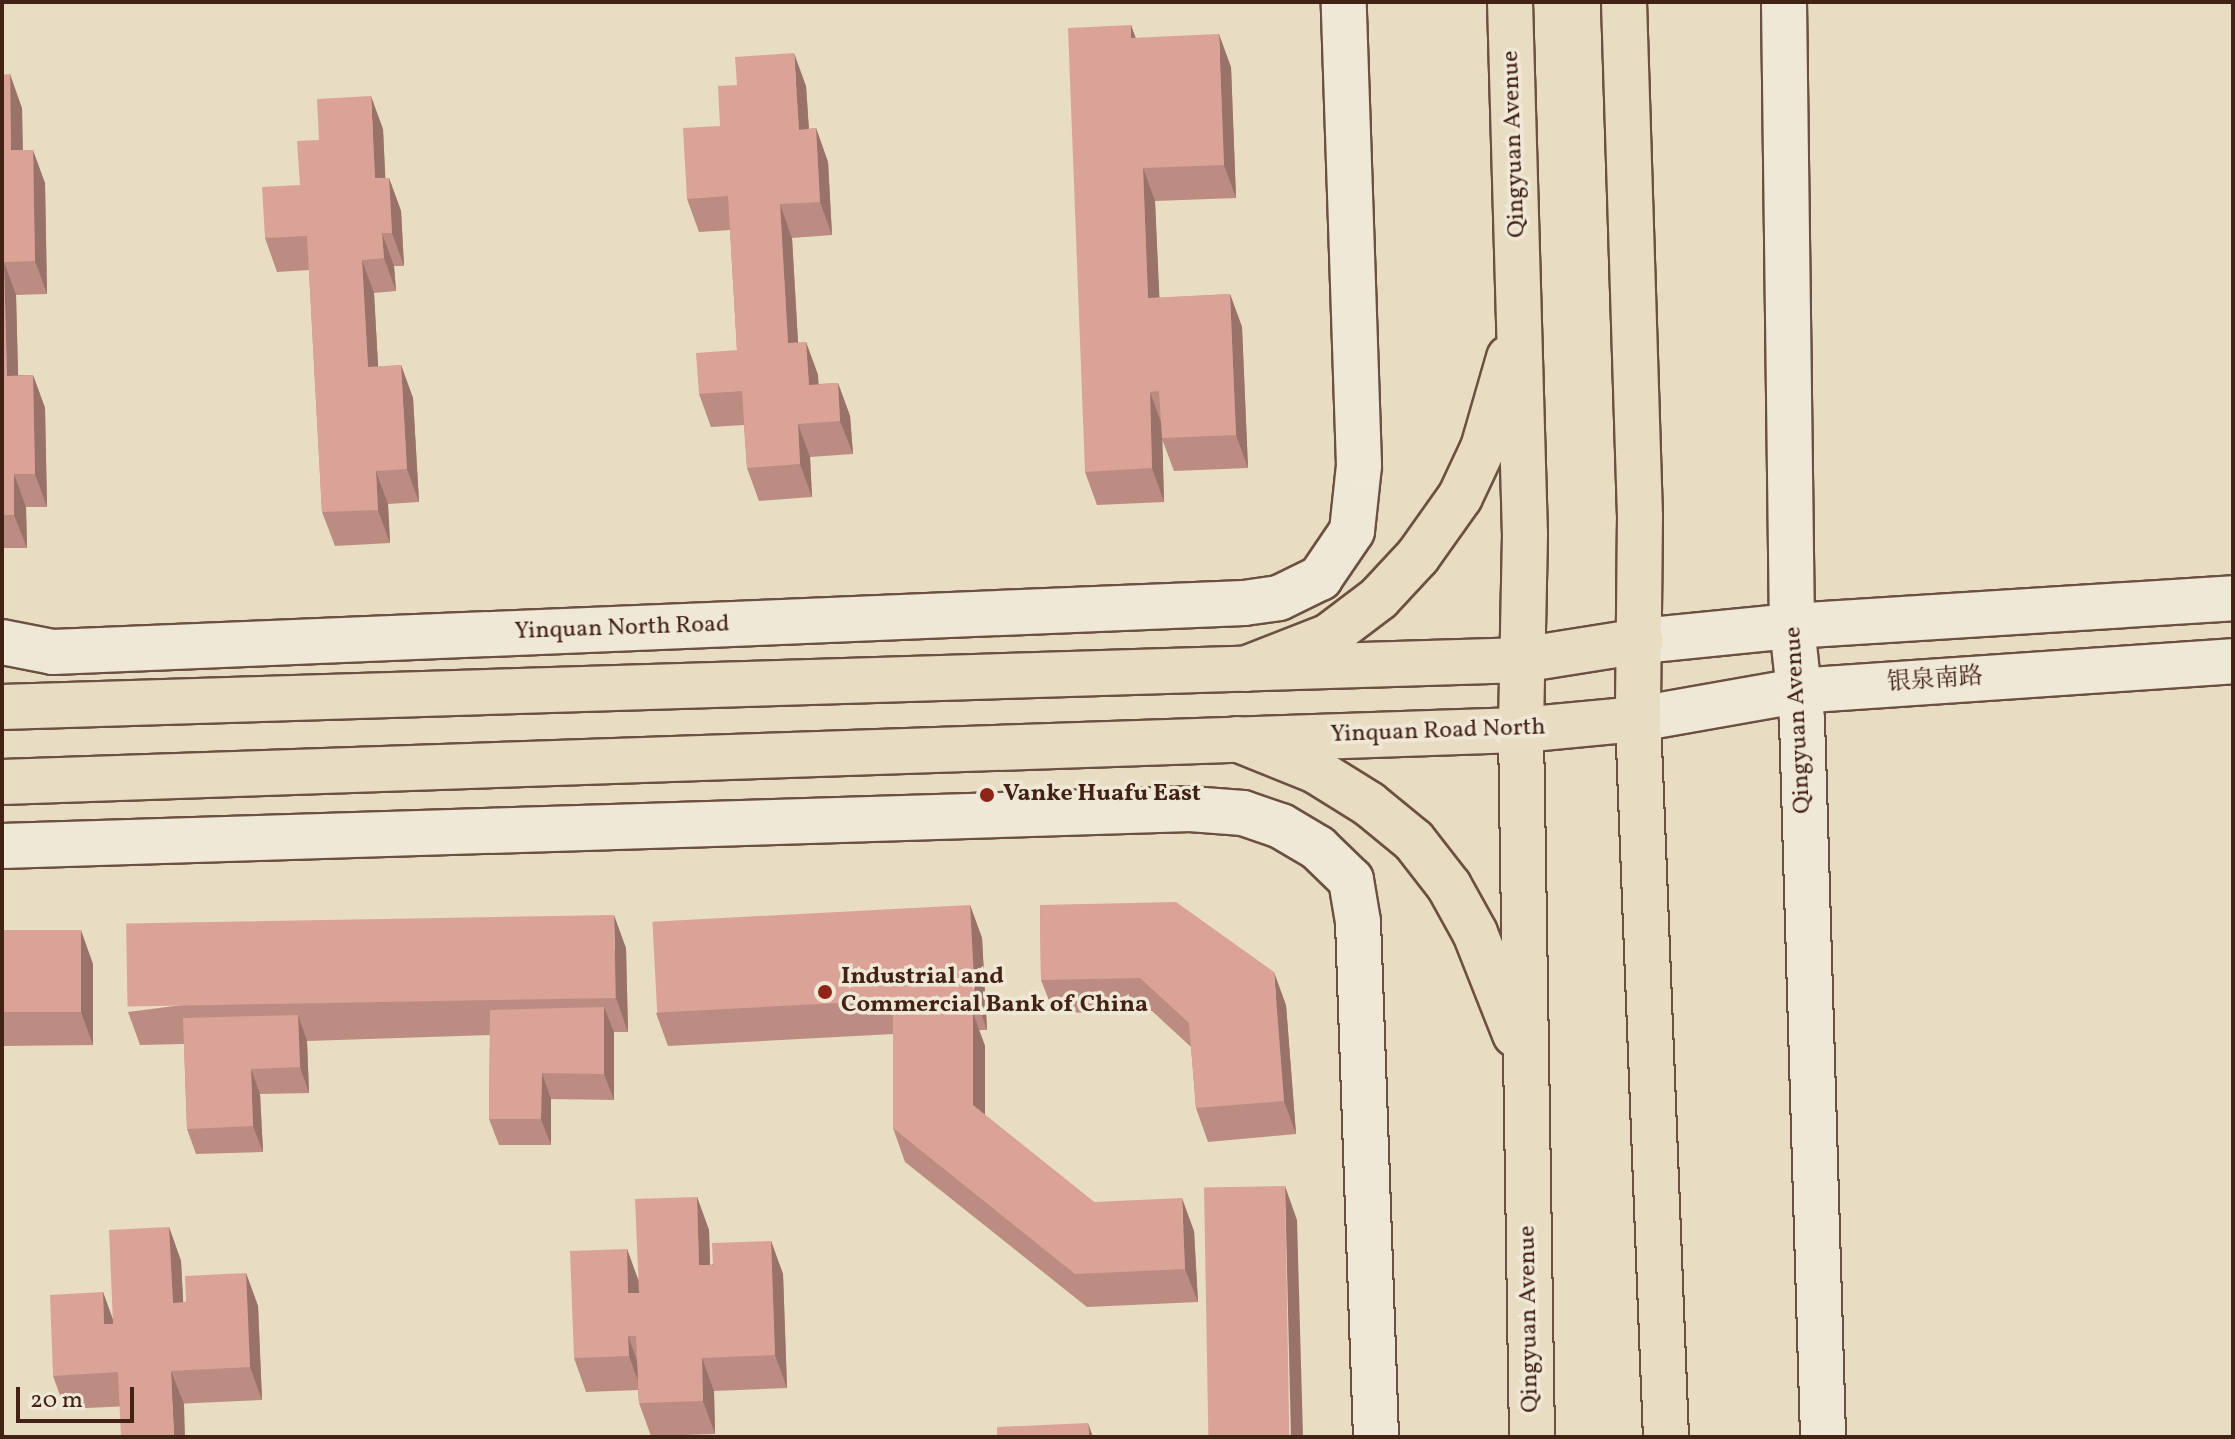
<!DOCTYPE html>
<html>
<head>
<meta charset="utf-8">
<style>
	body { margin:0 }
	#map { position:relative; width:2235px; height:1439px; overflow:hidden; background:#e8dcc2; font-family:Vollkorn,"Noto Serif SC",serif }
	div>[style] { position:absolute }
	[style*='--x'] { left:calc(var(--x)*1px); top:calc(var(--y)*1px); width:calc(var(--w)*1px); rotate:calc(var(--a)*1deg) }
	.roads { filter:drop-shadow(2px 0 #6c5041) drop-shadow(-2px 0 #6c5041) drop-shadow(0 2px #6c5041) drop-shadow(0 -2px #6c5041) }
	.minor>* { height:44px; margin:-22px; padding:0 22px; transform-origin:22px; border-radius:22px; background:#f0e8d7 }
	.major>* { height:44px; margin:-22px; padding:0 22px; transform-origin:22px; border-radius:22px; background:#e8dcc2 }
	.highway>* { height:44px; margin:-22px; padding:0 22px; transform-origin:22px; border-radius:22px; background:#e8dcc2 }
	.wall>* { inset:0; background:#bc8c82 }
	.shaded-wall>* { inset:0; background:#99726a }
	.building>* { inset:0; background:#dba397; transform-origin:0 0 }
	.dots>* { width:22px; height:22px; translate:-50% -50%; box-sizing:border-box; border:4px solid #f0e8d7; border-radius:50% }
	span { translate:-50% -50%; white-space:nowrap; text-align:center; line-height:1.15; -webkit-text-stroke:7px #f0e8d7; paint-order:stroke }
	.street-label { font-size:24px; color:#432216 }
	.poi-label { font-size:24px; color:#432216; font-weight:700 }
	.left { translate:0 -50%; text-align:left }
	.frame { position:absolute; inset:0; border:4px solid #432216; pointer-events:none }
	.scale { position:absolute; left:16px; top:1387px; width:118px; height:36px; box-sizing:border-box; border:4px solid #432216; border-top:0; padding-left:10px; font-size:24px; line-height:28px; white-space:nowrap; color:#432216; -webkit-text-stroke:6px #f0e8d7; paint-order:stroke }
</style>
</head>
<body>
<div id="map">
	<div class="roads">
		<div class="minor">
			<i style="--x:1784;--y:2;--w:624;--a:89.27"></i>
			<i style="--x:1792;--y:626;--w:95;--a:83.9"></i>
			<i style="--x:1802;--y:720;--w:717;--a:88.32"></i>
			<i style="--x:1641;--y:641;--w:152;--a:-5.7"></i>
			<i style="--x:1792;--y:626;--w:442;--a:-3.6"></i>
			<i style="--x:2;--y:642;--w:52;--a:11.1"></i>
			<i style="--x:53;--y:652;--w:1192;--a:-2.36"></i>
			<i style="--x:1244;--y:603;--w:35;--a:-8"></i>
			<i style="--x:1279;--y:598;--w:46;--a:-26"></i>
			<i style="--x:1320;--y:578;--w:57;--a:-55.8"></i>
			<i style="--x:1352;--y:531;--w:66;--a:-83.9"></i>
			<i style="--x:1359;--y:465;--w:463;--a:-91.9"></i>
			<i style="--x:1638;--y:719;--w:160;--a:-10"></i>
			<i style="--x:1796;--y:691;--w:438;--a:-3.9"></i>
			<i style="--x:2;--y:846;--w:1189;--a:-1.78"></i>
			<i style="--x:1190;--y:809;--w:53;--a:4.3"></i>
			<i style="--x:1243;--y:813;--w:40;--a:18.9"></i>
			<i style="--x:1281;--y:826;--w:43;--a:30.7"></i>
			<i style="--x:1318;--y:848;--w:46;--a:44.1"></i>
			<i style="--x:1351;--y:880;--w:43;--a:80.5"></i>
			<i style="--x:1358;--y:922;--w:515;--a:88"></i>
		</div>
		<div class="major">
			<i style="--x:2;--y:707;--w:1520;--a:-1.77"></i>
			<i style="--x:1521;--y:660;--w:121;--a:-9"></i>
			<i style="--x:2;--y:782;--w:1520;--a:-1.96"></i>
			<i style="--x:1521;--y:730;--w:118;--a:-5.4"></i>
		</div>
		<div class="highway">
			<i style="--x:1510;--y:2;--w:533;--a:88.39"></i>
			<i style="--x:1525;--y:535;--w:195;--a:91.2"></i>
			<i style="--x:1521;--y:730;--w:707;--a:89.11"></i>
			<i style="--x:1624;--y:2;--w:515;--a:88.22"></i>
			<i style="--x:1640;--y:517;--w:202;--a:90.6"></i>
			<i style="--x:1638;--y:719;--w:719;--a:87.77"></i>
			<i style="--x:1245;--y:669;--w:90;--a:-21.4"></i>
			<i style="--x:1329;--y:636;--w:63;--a:-37.2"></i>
			<i style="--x:1379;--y:598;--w:57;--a:-47.1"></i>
			<i style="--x:1418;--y:556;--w:72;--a:-54.6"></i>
			<i style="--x:1460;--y:497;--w:54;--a:-64.9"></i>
			<i style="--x:1483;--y:448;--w:94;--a:-73.9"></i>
			<i style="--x:1237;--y:739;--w:85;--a:22.1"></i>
			<i style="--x:1316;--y:771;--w:62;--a:31.9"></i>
			<i style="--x:1369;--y:804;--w:58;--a:39.4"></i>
			<i style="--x:1414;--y:841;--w:57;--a:52.1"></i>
			<i style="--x:1449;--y:886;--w:54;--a:61"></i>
			<i style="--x:1475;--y:933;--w:109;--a:68.4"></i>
		</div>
	</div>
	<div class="wall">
		<i style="clip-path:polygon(1131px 25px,1135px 38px,1231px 67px,1236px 198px,1155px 201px,1159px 298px,1230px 294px,1242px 327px,1248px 468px,1174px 471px,1162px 439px,1164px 502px,1097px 505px,1085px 472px)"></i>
		<i style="clip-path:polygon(2px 75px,22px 108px,23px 150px,45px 183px,47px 294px,16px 295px,18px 375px,33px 375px,45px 408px,47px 507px,26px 507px,27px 548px,2px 548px)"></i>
		<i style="clip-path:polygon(806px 86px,809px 129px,816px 128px,828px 162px,832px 235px,792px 238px,798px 343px,806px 342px,818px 375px,818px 384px,838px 383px,850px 416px,853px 454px,810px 457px,812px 497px,759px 501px,747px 468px,744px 425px,711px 427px,699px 394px,737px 350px,730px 230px,699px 232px,687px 199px,720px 126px)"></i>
		<i style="clip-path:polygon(383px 129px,385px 178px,389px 178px,401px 211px,404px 266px,394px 266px,396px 291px,374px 293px,378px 367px,401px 365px,413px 398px,419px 502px,388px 504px,390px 543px,335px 546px,322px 512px,309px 270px,277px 272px,265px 238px,300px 185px,319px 140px)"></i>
		<i style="clip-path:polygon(970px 905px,982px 938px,987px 1030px,979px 1030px,985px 1046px,985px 1115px,1094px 1202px,1194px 1231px,1198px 1302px,1087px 1307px,905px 1162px,893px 1128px,893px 1034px,668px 1046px,656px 1013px)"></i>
		<i style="clip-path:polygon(1040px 905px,1286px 1005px,1296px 1134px,1208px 1142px,1196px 1108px,1191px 1047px,1152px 1011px,1054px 1013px,1041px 980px)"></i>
		<i style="clip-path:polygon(2px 931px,93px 964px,93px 1045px,2px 1046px)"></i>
		<i style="clip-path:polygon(626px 948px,628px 1032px,614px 1032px,614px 1100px,551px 1099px,551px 1145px,499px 1145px,489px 1119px,490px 1035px,307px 1041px,309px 1093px,260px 1094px,263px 1152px,196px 1154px,187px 1129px,184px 1044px,140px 1045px,128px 1012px)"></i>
		<i style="clip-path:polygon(697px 1197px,709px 1230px,710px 1265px,771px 1241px,783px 1274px,787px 1388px,714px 1391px,715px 1434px,651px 1436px,639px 1403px,638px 1390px,586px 1392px,574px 1358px,627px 1249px,638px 1280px)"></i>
		<i style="clip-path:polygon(169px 1227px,181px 1261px,183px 1302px,186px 1302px,246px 1273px,258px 1306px,262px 1400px,65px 1409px,53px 1376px,103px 1292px,112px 1319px)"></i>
	</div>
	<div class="shaded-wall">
		<i style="clip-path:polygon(1131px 25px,1143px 58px,1131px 38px)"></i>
		<i style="clip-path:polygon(1219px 34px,1231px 67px,1236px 198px,1224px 165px)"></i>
		<i style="clip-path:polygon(794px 53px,806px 86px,811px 163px,799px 130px)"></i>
		<i style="clip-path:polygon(10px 74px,22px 108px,23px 184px,11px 150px)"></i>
		<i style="clip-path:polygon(371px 96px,383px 129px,387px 212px,375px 178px)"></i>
		<i style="clip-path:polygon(816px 128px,828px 162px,832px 235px,820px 202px)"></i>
		<i style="clip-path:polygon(33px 150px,45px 183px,47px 294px,35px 261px)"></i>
		<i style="clip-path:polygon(1143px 168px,1155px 201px,1161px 331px,1148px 298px)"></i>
		<i style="clip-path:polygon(389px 178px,401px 211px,404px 266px,392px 233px)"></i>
		<i style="clip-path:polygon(780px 204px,792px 238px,800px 376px,788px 343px)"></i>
		<i style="clip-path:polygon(382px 233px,394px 266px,396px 291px,384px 258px)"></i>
		<i style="clip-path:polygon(362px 260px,374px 293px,380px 400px,368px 367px)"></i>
		<i style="clip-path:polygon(4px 262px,16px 295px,19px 409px,7px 376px)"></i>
		<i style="clip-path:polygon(1230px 294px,1242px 327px,1248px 468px,1236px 435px)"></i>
		<i style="clip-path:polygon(806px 342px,818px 375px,821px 418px,809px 385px)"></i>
		<i style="clip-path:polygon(401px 365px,413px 398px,419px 502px,407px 469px)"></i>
		<i style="clip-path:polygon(33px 375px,45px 408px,47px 507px,35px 474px)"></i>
		<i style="clip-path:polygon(838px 383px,850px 416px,853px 454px,840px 421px)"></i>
		<i style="clip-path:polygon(1150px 392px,1162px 425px,1164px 502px,1152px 468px)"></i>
		<i style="clip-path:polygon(798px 424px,810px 457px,812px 497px,800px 464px)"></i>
		<i style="clip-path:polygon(376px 471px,388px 504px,390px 543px,378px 510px)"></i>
		<i style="clip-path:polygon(14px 474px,26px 507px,27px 548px,14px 515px)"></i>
		<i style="clip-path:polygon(970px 905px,982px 938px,987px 1030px,975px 996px)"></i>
		<i style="clip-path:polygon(614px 915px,626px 948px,628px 1032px,616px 998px)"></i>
		<i style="clip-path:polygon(81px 930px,93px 964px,93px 1045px,81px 1012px)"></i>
		<i style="clip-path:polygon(1274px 972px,1286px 1005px,1296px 1134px,1284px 1101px)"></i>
		<i style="clip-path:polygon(604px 1007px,614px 1032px,614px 1100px,604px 1074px)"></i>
		<i style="clip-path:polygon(973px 1013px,985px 1046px,985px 1138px,973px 1105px)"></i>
		<i style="clip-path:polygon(298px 1015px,307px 1041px,309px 1093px,300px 1067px)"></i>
		<i style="clip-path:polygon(251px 1069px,260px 1094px,263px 1152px,253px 1126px)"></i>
		<i style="clip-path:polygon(542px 1073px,551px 1099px,551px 1145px,541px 1119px)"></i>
		<i style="clip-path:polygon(1285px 1186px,1297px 1220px,1303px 1437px,1291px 1437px)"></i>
		<i style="clip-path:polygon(697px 1197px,709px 1230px,711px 1298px,699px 1265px)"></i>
		<i style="clip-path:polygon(1182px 1198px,1194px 1231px,1198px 1302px,1185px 1269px)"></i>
		<i style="clip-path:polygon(169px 1227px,181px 1261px,185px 1336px,173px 1303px)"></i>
		<i style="clip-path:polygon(771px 1241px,783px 1274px,787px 1388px,775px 1355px)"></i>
		<i style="clip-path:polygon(627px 1249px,639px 1282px,641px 1327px,628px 1293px)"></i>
		<i style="clip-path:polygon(246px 1273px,258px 1306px,262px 1400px,250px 1367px)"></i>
		<i style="clip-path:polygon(103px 1292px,115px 1325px,104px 1324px)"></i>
		<i style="clip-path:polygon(628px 1336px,640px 1369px,641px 1389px,629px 1356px)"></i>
		<i style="clip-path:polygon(702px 1358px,714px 1391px,715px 1434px,703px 1401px)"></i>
		<i style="clip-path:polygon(171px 1371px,184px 1404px,185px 1437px,174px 1437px)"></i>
		<i style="clip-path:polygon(1088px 1423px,1093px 1437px,1089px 1437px)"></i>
	</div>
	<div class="building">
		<i style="clip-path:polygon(1131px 25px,1131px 38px,1219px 34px,1224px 165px,1143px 168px,1148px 298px,1230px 294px,1236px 435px,1162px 438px,1159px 391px,1150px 392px,1152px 468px,1085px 472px,1068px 28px)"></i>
		<i style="clip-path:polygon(794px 53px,799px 130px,816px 128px,820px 202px,780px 204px,788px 343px,806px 342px,809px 385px,838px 383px,840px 421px,798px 424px,800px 464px,747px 468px,742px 391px,699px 394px,696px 353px,737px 350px,728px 196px,687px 199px,683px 128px,720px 126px,718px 86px,737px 85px,735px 57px)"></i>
		<i style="clip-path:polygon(10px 74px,11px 150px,33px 150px,35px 261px,4px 262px,7px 376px,33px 375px,35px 474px,14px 474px,14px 515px,2px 515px,2px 75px)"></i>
		<i style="clip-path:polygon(371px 96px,375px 178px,389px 178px,392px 233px,382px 233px,384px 258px,362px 260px,368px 367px,401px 365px,407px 469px,376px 471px,378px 510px,322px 512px,307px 236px,265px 238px,262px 187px,300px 185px,297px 141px,319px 140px,317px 99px)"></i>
		<i style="clip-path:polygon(1176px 902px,1274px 972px,1284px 1101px,1196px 1108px,1189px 1023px,1140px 978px,1041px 980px,1040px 905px)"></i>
		<i style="left:970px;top:905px;width:91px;height:318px;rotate:87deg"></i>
		<i style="left:614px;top:915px;width:83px;height:488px;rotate:89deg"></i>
		<i style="left:81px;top:930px;width:82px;height:79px;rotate:90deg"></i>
		<i style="clip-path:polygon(604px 1007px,604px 1074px,542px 1073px,541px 1119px,489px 1119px,490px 1010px)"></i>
		<i style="clip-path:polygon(893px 1013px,973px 1013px,973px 1105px,1094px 1202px,1182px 1198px,1185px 1269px,1075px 1274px,893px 1128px)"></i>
		<i style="clip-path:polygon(298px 1015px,300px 1067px,251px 1069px,253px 1126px,187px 1129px,183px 1018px)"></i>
		<i style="left:1285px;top:1186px;width:251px;height:81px;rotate:89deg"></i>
		<i style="clip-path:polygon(697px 1197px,699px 1265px,713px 1265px,712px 1243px,771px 1241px,775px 1355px,702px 1358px,703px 1401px,639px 1403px,636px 1336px,628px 1336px,629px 1356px,574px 1358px,570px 1251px,627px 1249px,628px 1293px,639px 1293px,635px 1199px)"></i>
		<i style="clip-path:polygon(169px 1227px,173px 1303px,186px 1302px,185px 1276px,246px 1273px,250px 1367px,171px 1371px,174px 1437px,121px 1437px,118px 1372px,53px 1376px,50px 1295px,103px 1292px,104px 1324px,113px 1324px,109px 1230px)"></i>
		<i style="clip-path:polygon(1088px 1423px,1089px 1437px,997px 1437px,997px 1427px)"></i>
	</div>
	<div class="dots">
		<i style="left:987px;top:795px;background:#8f2418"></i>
		<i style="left:825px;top:992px;background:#8f2418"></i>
	</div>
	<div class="street-label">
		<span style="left:1515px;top:144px;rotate:-92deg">Qingyuan Avenue</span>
		<span style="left:622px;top:629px;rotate:-2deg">Yinquan North Road</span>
		<span style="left:1935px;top:681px;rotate:-4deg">银泉南路</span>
		<span style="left:1799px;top:720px;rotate:-93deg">Qingyuan Avenue</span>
		<span style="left:1438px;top:732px;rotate:-2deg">Yinquan Road North</span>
		<span style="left:1530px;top:1319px;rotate:-91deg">Qingyuan Avenue</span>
	</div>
	<div class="poi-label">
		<span class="left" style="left:1003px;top:795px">Vanke Huafu East</span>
		<span class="left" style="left:841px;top:992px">Industrial and<br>Commercial Bank of China</span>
	</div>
	<div class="frame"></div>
	<div class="scale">20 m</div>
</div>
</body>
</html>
